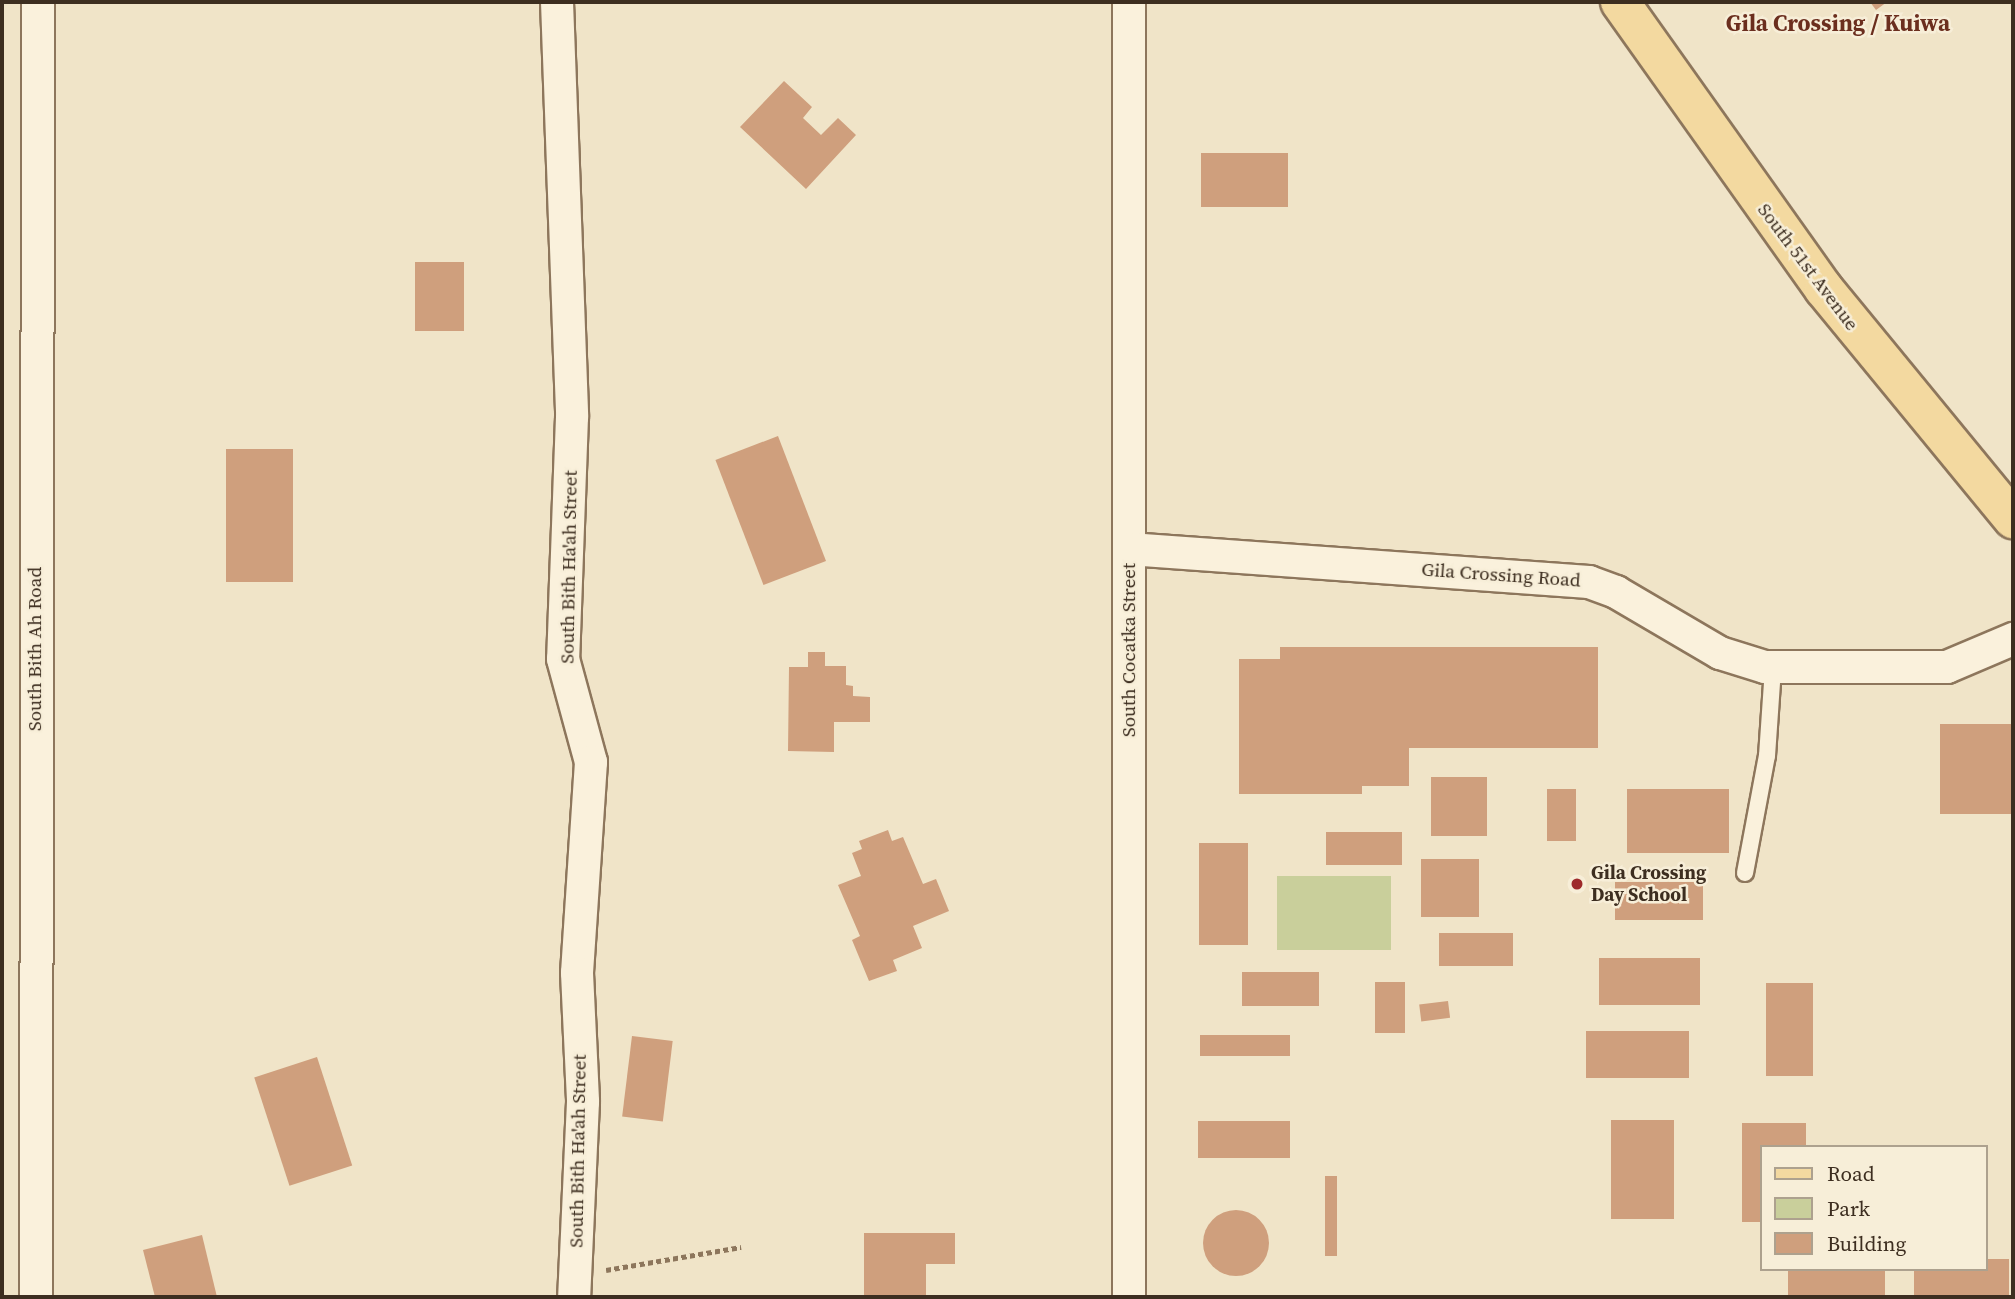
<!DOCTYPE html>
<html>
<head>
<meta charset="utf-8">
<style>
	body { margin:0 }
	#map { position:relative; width:2015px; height:1299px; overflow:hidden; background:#f0e4c8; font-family:"Source Serif 4",serif }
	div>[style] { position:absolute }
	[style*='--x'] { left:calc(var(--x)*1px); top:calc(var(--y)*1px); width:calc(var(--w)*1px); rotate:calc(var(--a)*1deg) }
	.green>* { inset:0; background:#c9cf9b; transform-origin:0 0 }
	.building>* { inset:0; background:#cf9f7d; transform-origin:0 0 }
	.round { border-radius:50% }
	.path>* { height:4.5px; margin-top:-2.25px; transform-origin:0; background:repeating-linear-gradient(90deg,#8d765c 0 5px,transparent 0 8.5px) }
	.roads { filter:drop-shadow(2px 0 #8d765c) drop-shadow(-2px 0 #8d765c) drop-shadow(0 2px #8d765c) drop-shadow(0 -2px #8d765c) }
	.service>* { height:16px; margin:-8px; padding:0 8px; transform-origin:8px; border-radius:8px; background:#faf1dc }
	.minor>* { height:32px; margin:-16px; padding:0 16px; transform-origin:16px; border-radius:16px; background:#faf1dc }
	.primary>* { height:38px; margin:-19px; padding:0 19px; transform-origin:19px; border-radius:19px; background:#f3d9a0 }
	.dots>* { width:19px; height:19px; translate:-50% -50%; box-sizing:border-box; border:4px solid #f7eed8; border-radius:50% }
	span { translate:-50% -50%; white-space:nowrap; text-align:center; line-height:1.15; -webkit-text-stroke:5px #f7eed8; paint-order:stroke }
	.street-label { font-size:19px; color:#3d2e20 }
	.poi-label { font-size:19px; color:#3d2e20; font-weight:700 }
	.left { translate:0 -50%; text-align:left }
	.quarter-label { font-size:23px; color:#6b2e1e; font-weight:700 }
	.frame { position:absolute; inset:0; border:4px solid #3d2e20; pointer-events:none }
	.legend { position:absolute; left:1760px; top:1145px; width:228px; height:126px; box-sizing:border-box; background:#f7eed8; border:2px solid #ada18e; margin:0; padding:9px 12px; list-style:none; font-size:21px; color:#3d2e20 }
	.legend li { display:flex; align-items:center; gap:14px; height:35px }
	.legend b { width:35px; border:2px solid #ada18e }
</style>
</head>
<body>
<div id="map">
	<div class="green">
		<i style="left:1391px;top:876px;width:74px;height:114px;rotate:90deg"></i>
	</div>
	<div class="building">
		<i style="clip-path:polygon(1870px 2px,1887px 2px,1876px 10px)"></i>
		<i style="clip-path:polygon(784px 81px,812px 107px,803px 118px,821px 135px,838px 118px,856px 135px,806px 189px,740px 127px)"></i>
		<i style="left:1201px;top:153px;width:87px;height:54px"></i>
		<i style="left:415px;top:262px;width:49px;height:69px"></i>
		<i style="left:778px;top:436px;width:134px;height:67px;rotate:69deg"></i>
		<i style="left:226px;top:449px;width:67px;height:133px"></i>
		<i style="clip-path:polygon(1280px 647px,1598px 647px,1598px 748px,1409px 748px,1409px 786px,1362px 786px,1362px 794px,1239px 794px,1239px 659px,1280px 659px)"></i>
		<i style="clip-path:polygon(808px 652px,825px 652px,825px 666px,846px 666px,846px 685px,853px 686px,853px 696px,870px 697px,870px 722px,834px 722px,834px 752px,788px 751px,789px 667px,808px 667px)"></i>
		<i style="left:1940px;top:724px;width:73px;height:90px"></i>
		<i style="left:1431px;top:777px;width:56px;height:59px"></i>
		<i style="left:1547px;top:789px;width:29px;height:52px"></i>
		<i style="left:1627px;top:789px;width:102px;height:64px"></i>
		<i style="clip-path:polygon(888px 830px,892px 841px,903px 837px,923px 884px,936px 879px,949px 911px,913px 926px,922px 948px,893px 960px,897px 971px,869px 981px,852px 940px,860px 936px,838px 885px,861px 876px,852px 853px,862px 849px,859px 841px)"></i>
		<i style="left:1326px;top:832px;width:76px;height:33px"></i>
		<i style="left:1199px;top:843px;width:49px;height:102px"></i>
		<i style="left:1421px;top:859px;width:58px;height:58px"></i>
		<i style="left:1615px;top:882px;width:88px;height:38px"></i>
		<i style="left:1439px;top:933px;width:74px;height:33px"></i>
		<i style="left:1599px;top:958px;width:101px;height:47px"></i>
		<i style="left:1242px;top:972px;width:77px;height:34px"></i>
		<i style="left:1375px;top:982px;width:30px;height:51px"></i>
		<i style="left:1766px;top:983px;width:47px;height:93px"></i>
		<i style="left:1448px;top:1001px;width:17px;height:29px;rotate:83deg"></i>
		<i style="left:1586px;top:1031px;width:103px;height:47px"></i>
		<i style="left:1200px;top:1035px;width:90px;height:21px"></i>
		<i style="left:632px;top:1036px;width:41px;height:81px;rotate:7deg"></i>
		<i style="left:317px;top:1057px;width:114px;height:66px;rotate:72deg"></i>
		<i style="left:1611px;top:1120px;width:63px;height:99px"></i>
		<i style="left:1198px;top:1121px;width:92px;height:37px"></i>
		<i style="clip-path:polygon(1742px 1123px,1806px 1123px,1806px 1147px,1761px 1147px,1761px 1222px,1742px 1222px)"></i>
		<i style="left:1325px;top:1176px;width:12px;height:80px"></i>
		<i class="round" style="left:1203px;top:1210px;width:66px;height:66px"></i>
		<i style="clip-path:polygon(864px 1233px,955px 1233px,955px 1264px,926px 1264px,926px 1297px,864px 1297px)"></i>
		<i style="clip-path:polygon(202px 1235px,217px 1297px,155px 1297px,143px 1250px)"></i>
		<i style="clip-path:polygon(1985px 1259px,2009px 1259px,2009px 1297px,1914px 1297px,1914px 1269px,1985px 1269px)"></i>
		<i style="left:1788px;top:1269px;width:97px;height:28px"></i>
	</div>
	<div class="path">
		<i style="--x:606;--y:1270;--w:137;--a:-9.7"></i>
	</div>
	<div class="roads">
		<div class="service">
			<i style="--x:1745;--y:873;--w:119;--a:-79.4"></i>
			<i style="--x:1767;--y:756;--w:89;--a:-86.1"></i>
		</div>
		<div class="minor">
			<i style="--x:557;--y:2;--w:415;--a:87.9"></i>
			<i style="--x:572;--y:417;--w:242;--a:92.1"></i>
			<i style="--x:563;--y:659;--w:107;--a:74.8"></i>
			<i style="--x:591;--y:762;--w:211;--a:93.8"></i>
			<i style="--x:577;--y:973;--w:129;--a:87.3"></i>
			<i style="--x:583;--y:1102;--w:195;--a:92.6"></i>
			<i style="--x:1129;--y:2;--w:1295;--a:90"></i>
			<i style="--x:1129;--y:549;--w:461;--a:4.1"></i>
			<i style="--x:1589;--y:582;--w:29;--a:20"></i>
			<i style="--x:1616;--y:592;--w:121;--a:30.4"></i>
			<i style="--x:1720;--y:653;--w:47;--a:17.3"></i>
			<i style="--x:1765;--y:667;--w:182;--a:0"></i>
			<i style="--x:1947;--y:667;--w:72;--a:-23"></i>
			<i style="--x:36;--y:1297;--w:1295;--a:-89.91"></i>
		</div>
		<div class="primary">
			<i style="--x:1620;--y:2;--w:352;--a:54.6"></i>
			<i style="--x:1824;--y:289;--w:298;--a:50.6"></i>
		</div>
	</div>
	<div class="dots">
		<i style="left:1577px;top:884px;background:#9e2a2b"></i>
	</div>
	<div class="street-label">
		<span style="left:1808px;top:267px;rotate:53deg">South 51st Avenue</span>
		<span style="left:569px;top:567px;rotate:-89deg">South Bith Ha'ah Street</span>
		<span style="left:1501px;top:575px;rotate:4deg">Gila Crossing Road</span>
		<span style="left:35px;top:649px;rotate:-90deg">South Bith Ah Road</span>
		<span style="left:1129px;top:650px;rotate:-90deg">South Cocatka Street</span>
		<span style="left:578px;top:1151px;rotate:-89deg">South Bith Ha'ah Street</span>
	</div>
	<div class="poi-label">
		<span class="left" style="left:1591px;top:884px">Gila Crossing<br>Day School</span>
	</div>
	<div class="quarter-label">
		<span style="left:1838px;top:23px">Gila Crossing / Kuiwa</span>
	</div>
	<div class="frame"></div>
	<ul class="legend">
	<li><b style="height:9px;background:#f3d9a0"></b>Road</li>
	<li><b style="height:19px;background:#c9cf9b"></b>Park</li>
	<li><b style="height:19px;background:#cf9f7d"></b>Building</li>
	</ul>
</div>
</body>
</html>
